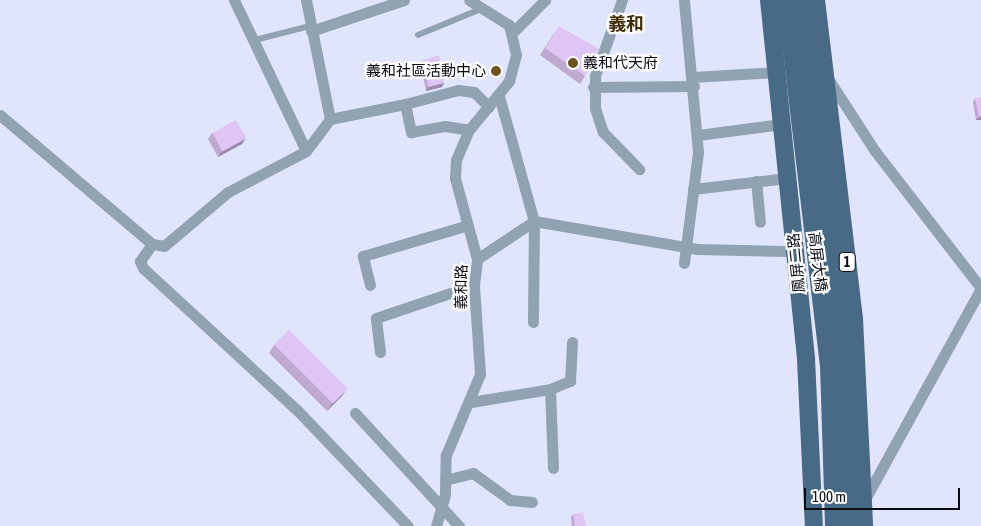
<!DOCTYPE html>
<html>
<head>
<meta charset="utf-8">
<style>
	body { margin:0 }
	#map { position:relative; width:981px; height:526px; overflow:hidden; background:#e0e5fb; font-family:"Asap Condensed","Noto Sans TC",sans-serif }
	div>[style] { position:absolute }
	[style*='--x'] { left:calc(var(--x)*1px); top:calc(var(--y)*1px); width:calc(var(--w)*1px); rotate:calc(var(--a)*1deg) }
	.lane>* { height:5.5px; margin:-2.75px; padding:0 2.75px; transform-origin:2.75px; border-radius:2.75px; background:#91a3b3 }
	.street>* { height:11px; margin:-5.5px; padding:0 5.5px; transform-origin:5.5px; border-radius:5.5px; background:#91a3b3 }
	.primary>* { height:18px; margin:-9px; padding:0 9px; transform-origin:9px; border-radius:9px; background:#496a86 }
	.wall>* { inset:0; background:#bfa9d1 }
	.shaded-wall>* { inset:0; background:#9b8aaa }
	.building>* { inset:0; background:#dec5f3; transform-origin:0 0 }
	.dots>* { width:14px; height:14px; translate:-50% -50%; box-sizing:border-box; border:2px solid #fff; border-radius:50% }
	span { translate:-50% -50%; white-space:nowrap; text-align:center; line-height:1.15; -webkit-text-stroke:4.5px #fff; paint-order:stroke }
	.shield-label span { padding:1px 4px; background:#fff; border:1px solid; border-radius:4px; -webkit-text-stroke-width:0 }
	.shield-label { font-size:14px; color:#0a0c14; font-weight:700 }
	.poi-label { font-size:15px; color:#0a0c14 }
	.left { translate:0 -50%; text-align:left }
	.right { translate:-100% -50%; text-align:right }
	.street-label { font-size:15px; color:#0a0c14 }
	.quarter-label { font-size:18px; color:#422d06; font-weight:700 }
	.scale { position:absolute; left:804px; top:488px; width:156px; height:22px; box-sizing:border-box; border:2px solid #0a0c14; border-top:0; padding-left:6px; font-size:15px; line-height:18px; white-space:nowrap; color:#0a0c14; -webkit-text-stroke:4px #fff; paint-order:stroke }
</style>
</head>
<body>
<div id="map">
	<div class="lane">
		<i style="--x:418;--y:35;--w:68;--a:-22.4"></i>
		<i style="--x:255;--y:40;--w:57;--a:-14.3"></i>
	</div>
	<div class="street">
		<i style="--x:234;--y:0;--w:167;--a:64.5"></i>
		<i style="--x:306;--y:0;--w:121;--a:78.6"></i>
		<i style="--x:622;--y:0;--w:81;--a:109.6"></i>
		<i style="--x:595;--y:76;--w:32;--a:90"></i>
		<i style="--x:595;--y:108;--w:25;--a:72"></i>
		<i style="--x:603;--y:132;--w:52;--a:45.8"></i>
		<i style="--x:311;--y:31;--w:98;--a:-18.4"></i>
		<i style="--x:514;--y:31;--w:44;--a:-45"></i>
		<i style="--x:693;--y:77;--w:83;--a:-3.4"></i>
		<i style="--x:829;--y:80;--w:85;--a:57.1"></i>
		<i style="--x:875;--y:151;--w:173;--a:52.3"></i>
		<i style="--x:593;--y:87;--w:101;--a:-0.6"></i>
		<i style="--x:499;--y:96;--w:130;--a:74.4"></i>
		<i style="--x:534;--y:221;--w:101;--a:90.6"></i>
		<i style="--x:405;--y:104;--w:55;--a:-14.8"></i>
		<i style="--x:458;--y:90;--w:16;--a:7"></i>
		<i style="--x:474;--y:92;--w:21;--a:45"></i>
		<i style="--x:0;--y:115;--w:199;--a:40.3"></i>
		<i style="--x:152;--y:244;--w:12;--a:9"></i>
		<i style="--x:164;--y:246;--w:84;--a:-40.2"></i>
		<i style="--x:228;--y:192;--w:88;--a:-27.7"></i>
		<i style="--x:306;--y:151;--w:40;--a:-53"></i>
		<i style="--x:330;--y:119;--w:76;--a:-11.3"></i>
		<i style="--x:405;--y:104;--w:29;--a:78"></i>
		<i style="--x:411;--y:132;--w:35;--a:-10"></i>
		<i style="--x:445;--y:126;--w:24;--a:9"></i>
		<i style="--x:698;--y:135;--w:84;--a:-7.5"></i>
		<i style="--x:756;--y:181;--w:41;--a:84.4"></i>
		<i style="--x:693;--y:189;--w:95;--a:-6.7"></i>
		<i style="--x:152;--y:244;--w:21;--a:125"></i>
		<i style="--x:140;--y:261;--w:8;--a:67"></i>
		<i style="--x:143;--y:268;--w:211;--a:42.7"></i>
		<i style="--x:298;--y:411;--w:159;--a:46.3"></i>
		<i style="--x:477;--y:259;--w:69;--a:-33.7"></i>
		<i style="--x:534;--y:221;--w:165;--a:9.7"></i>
		<i style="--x:697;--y:249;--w:88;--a:1.3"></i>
		<i style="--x:684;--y:263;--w:112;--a:-82.8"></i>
		<i style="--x:698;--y:152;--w:153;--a:-95.3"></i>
		<i style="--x:370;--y:285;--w:30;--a:-104"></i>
		<i style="--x:363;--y:256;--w:109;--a:-16.4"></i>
		<i style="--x:380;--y:352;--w:34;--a:-97"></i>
		<i style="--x:376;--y:318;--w:103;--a:-18.6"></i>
		<i style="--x:550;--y:389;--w:79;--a:87.8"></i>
		<i style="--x:471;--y:402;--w:80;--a:-9.3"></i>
		<i style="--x:550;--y:389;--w:22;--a:-22"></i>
		<i style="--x:570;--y:381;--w:39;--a:-87"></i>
		<i style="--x:355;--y:413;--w:154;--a:47.4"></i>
		<i style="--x:445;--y:480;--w:29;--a:-14"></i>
		<i style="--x:473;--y:473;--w:46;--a:36.1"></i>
		<i style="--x:510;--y:500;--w:22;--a:5"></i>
		<i style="--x:864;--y:501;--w:243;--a:-61.2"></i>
		<i style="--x:436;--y:526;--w:33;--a:-74"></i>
		<i style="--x:445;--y:494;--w:39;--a:-89"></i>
		<i style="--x:446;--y:455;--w:88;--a:-67.2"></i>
		<i style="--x:480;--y:374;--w:89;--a:-93.9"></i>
		<i style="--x:474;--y:285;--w:26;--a:-83"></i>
		<i style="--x:477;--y:259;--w:84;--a:-105.2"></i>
		<i style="--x:455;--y:178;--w:18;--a:-87"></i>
		<i style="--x:456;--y:160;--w:33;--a:-67"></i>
		<i style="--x:469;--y:130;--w:63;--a:-50.8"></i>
		<i style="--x:509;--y:81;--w:27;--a:-75"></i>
		<i style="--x:516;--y:55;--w:31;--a:-103"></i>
		<i style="--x:509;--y:25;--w:47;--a:-148"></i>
	</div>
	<div class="primary">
		<i style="--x:769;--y:0;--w:361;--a:84.1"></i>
		<i style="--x:806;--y:359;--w:167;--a:87.3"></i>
		<i style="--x:786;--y:0;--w:368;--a:83.3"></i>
		<i style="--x:829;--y:365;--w:161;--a:88.2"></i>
		<i style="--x:800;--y:0;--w:317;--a:83.1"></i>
		<i style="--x:838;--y:315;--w:211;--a:87.6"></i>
		<i style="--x:816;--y:0;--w:321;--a:83.2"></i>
		<i style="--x:854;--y:319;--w:207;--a:87.2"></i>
	</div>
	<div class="wall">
		<i style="clip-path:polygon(554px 33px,585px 76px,580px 84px,540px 55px)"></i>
		<i style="clip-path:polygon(424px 60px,444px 83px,442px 87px,426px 91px,421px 64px)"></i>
		<i style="clip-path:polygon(975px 98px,981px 120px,976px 120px,973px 102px)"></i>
		<i style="clip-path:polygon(212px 133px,242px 144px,218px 157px,208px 139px)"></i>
		<i style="clip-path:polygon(274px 345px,342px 396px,327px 411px,269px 353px)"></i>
		<i style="clip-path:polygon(573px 514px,586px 526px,572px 526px,571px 518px)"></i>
	</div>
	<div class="shaded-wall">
		<i style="clip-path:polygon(444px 83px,442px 87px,426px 91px,428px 87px)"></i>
		<i style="clip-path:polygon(981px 116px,981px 120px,976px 120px,979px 117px)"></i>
		<i style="clip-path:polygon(246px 138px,242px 144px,218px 157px,222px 151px)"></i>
		<i style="clip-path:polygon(347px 389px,342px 396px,327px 411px,332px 404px)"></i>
	</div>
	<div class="building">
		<i style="clip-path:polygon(559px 26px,599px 49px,585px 76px,545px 48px)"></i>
		<i style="clip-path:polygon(439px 55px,444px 83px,428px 87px,424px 60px)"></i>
		<i style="clip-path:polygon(981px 97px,981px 116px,979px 117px,975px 98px)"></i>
		<i style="left:236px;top:120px;width:21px;height:27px;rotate:61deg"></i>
		<i style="left:289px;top:330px;width:83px;height:21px;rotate:45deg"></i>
		<i style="clip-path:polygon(583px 512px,586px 526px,575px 526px,573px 514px)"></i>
	</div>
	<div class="dots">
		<i style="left:573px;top:63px;background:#6d5224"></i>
		<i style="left:496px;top:71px;background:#6d5224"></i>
	</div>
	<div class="shield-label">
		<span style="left:847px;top:262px">1</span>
	</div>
	<div class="poi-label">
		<span class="left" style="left:583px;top:63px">義和代天府</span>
		<span class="right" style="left:486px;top:71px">義和社區活動中心</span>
	</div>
	<div class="street-label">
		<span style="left:818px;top:262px;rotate:83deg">高屏大橋</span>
		<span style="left:796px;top:263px;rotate:-96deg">鳳屏二路</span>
		<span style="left:461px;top:287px;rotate:-89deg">義和路</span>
	</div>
	<div class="quarter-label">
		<span style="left:626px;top:24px">義和</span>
	</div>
	<div class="scale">100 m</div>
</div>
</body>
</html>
